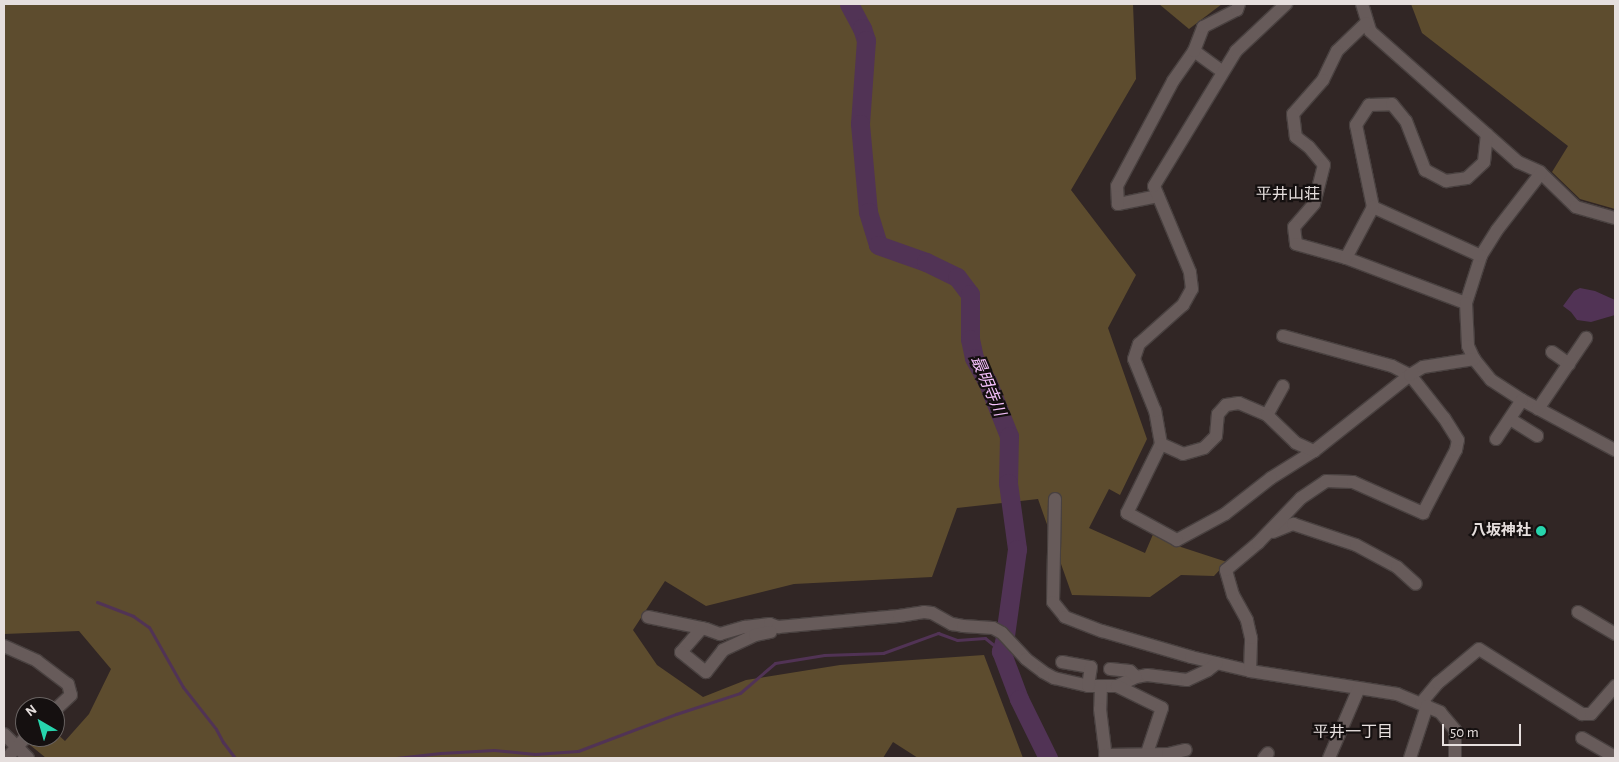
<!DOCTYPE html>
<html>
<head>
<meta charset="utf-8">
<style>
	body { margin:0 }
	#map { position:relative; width:1619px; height:762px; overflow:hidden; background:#312625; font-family:"Alegreya Sans","Noto Sans JP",sans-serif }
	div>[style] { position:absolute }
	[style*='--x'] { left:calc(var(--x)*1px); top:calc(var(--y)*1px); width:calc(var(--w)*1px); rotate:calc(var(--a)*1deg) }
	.green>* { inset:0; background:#5d4c2e }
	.water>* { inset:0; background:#513355 }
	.stream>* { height:3px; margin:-1.5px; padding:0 1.5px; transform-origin:1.5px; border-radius:1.5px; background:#513355 }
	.river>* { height:19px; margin:-9.5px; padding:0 9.5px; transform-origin:9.5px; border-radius:9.5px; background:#513355 }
	.roads { filter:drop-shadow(1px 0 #494140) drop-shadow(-1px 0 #494140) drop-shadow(0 1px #494140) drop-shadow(0 -1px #494140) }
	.street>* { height:12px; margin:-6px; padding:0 6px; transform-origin:6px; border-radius:6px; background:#675b5a }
	.dots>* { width:14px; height:14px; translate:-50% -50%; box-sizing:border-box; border:2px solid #151010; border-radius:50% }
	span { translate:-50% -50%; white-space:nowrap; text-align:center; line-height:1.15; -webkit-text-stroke:4.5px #151010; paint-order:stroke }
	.poi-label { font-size:15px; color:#e6dfde; font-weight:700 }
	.right { translate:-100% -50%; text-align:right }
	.neighbourhood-label { font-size:16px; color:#e6dfde }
	.water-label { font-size:16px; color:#f6c1fd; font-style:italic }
	.frame { position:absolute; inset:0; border:5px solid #e6dfde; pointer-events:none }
	.north { position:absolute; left:15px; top:697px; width:50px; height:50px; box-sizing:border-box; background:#151010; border:1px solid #696362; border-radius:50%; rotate:322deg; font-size:14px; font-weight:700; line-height:20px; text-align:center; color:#e6dfde }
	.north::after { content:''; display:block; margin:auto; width:18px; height:22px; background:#27d5ad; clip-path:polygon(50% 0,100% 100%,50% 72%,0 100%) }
	.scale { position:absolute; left:1442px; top:724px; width:79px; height:22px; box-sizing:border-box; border:2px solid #e6dfde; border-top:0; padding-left:6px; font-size:15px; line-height:18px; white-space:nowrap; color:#e6dfde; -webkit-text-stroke:4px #151010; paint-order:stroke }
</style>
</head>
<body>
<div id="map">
	<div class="green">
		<i style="clip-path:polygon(4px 4px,1133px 4px,1136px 79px,1071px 190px,1136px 275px,1108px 328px,1147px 439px,1120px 495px,1109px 489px,1089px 528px,1145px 553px,1154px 532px,1181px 547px,1227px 562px,1214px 576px,1181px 575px,1150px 597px,1072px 595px,1038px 499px,957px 508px,932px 577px,794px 584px,706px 606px,665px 581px,633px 630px,657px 665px,703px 697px,746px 680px,840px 665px,984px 655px,1023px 758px,918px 758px,893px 742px,883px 758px,46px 758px,30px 745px,38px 737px,55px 737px,55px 732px,65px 741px,89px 714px,111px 669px,79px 631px,4px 634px)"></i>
		<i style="clip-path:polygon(1159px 4px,1222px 4px,1189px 29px)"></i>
		<i style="clip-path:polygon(1411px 4px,1615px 4px,1615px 209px,1580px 199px,1552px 172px,1568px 146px,1422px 33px)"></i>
	</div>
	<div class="water">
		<i style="clip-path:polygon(1580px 288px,1595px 291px,1615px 300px,1615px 315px,1591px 322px,1577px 320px,1571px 312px,1563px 306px,1574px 291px)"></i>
	</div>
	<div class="stream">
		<i style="--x:97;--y:602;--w:39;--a:21"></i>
		<i style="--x:133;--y:616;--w:19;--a:35"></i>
		<i style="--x:149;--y:627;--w:69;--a:60.5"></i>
		<i style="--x:183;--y:687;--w:53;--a:51.8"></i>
		<i style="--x:216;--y:729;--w:15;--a:62"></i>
		<i style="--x:223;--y:742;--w:20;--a:53"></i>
		<i style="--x:396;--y:758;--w:45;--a:-6.3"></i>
		<i style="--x:441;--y:753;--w:53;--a:-3.2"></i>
		<i style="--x:494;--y:750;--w:41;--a:5.6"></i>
		<i style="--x:535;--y:754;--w:43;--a:-4"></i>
		<i style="--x:578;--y:751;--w:105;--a:-20.7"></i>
		<i style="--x:676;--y:714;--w:67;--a:-18.2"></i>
		<i style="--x:740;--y:693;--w:46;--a:-40.6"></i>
		<i style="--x:775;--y:663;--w:50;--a:-9.3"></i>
		<i style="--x:824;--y:655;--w:59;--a:-1.9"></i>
		<i style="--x:883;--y:653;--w:59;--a:-20"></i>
		<i style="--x:938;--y:633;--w:20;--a:20"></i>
		<i style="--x:957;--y:640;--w:28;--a:-4"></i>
		<i style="--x:985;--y:638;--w:21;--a:39"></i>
	</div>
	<div class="river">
		<i style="--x:849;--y:4;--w:27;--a:62"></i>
		<i style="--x:862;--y:28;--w:13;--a:72"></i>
		<i style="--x:866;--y:40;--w:84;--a:94.1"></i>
		<i style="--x:860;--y:124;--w:88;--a:84.8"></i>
		<i style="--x:868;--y:212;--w:34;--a:73"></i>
		<i style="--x:878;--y:245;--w:51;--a:19.5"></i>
		<i style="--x:926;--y:262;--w:34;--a:26"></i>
		<i style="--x:957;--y:277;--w:21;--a:53"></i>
		<i style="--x:970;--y:294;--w:45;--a:90"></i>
		<i style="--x:970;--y:339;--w:19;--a:78"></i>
		<i style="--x:974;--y:358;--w:26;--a:61"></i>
		<i style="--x:987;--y:381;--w:59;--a:68.2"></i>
		<i style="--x:1009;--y:436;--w:47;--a:91.2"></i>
		<i style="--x:1008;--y:483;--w:67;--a:82.2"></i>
		<i style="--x:1017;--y:549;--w:95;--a:97.9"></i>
		<i style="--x:1004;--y:643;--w:9;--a:111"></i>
		<i style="--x:1001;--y:651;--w:51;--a:69.4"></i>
		<i style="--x:1019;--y:699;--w:66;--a:63.8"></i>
	</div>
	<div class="roads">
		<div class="street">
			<i style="--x:1362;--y:4;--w:28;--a:73"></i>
			<i style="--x:1370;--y:31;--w:198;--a:41.5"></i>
			<i style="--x:1518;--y:162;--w:24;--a:24"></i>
			<i style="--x:1540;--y:172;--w:50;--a:44.2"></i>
			<i style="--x:1576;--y:207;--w:41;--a:15.8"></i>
			<i style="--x:1366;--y:23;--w:40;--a:136"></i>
			<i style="--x:1337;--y:51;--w:32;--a:116"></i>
			<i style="--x:1323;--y:80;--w:45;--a:131.4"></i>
			<i style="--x:1293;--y:114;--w:23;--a:83"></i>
			<i style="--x:1296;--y:137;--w:16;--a:38"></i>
			<i style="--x:1309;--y:147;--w:23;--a:50"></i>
			<i style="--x:1324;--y:165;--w:40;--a:104.4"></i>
			<i style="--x:1314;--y:204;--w:30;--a:131"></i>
			<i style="--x:1294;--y:227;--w:17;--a:83"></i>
			<i style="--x:1296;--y:244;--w:52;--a:15.6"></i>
			<i style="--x:1346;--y:258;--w:128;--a:20.6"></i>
			<i style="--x:1194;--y:51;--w:34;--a:36"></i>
			<i style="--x:1541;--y:173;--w:72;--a:127.7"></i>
			<i style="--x:1497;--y:230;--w:31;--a:122"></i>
			<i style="--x:1481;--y:256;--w:49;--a:107.7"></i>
			<i style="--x:1466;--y:303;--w:43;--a:87.3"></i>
			<i style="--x:1468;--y:346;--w:14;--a:65"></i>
			<i style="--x:1474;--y:359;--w:27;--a:51"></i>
			<i style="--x:1491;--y:380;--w:37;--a:33"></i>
			<i style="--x:1522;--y:400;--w:106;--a:28.3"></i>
			<i style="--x:1158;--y:196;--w:41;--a:168.7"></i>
			<i style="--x:1118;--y:204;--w:18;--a:-93"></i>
			<i style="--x:1117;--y:186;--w:119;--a:-61.9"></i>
			<i style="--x:1173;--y:81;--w:37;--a:-55"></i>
			<i style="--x:1194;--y:51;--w:26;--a:-69"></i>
			<i style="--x:1203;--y:27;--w:38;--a:-27"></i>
			<i style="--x:1237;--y:10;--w:6;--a:-72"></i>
			<i style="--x:1481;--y:256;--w:119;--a:-155.6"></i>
			<i style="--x:1373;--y:207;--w:84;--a:-101.7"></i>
			<i style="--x:1356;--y:125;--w:24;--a:-57"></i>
			<i style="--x:1369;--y:105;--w:23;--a:-2"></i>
			<i style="--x:1392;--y:104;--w:22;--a:51"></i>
			<i style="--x:1406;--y:121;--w:53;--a:68.8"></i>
			<i style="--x:1425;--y:170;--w:24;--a:28"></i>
			<i style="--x:1446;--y:181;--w:21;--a:-8"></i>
			<i style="--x:1467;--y:178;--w:23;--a:-43"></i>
			<i style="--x:1484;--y:162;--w:28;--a:-84"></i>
			<i style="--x:1346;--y:258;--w:58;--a:-62.1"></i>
			<i style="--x:1283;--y:336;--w:113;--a:15.4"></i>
			<i style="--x:1392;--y:366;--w:20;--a:27"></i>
			<i style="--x:1410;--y:375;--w:122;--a:141.6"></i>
			<i style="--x:1314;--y:451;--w:51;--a:147.9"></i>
			<i style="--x:1271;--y:478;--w:58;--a:142"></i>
			<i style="--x:1225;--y:514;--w:55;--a:151.6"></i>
			<i style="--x:1177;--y:540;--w:57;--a:-151.6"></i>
			<i style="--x:1127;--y:513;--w:77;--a:-63.8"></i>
			<i style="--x:1161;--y:444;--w:34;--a:-100"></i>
			<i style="--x:1155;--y:411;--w:56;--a:-112"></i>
			<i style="--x:1134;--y:359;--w:16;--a:-72"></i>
			<i style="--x:1139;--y:344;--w:59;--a:-41.6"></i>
			<i style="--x:1183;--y:305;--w:18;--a:-61"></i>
			<i style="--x:1192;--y:289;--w:17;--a:-97"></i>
			<i style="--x:1190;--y:272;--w:93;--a:-112.7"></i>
			<i style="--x:1154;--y:186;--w:158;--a:-58.7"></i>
			<i style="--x:1236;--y:51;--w:69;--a:-43.2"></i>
			<i style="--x:1552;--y:352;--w:21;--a:35"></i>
			<i style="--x:1538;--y:409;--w:86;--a:-55.9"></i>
			<i style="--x:1267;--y:415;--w:33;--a:-61"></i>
			<i style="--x:1510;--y:419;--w:32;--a:32"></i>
			<i style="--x:1496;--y:439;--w:47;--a:-56.3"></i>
			<i style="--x:1161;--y:444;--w:24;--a:24"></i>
			<i style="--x:1183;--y:454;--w:22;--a:-16"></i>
			<i style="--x:1204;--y:448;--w:17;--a:-45"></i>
			<i style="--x:1216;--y:436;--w:22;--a:-85"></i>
			<i style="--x:1218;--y:414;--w:12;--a:-48"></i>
			<i style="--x:1226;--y:405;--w:13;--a:-9"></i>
			<i style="--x:1239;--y:403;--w:30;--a:23"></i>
			<i style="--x:1267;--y:415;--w:40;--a:44"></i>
			<i style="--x:1296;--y:443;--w:20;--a:24"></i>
			<i style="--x:1055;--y:499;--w:103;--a:91.1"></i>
			<i style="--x:1053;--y:602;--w:19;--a:51"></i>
			<i style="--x:1065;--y:617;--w:40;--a:21"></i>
			<i style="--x:1102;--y:631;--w:93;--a:16.3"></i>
			<i style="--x:1191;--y:657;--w:61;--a:13.3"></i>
			<i style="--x:1250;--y:671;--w:149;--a:8.9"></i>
			<i style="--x:1397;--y:694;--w:47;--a:22.7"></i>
			<i style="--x:1440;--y:712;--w:23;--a:50"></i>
			<i style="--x:1455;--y:730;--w:28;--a:90"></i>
			<i style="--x:1273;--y:532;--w:22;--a:-22"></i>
			<i style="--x:1293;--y:524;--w:66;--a:18.4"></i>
			<i style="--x:1356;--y:545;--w:47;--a:28.2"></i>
			<i style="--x:1397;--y:567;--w:25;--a:42"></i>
			<i style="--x:1578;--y:612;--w:43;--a:30.7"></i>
			<i style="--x:648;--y:617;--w:59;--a:11.7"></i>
			<i style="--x:706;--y:629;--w:15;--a:20"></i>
			<i style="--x:720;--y:634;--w:26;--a:-16"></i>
			<i style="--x:745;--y:627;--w:25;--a:-7"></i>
			<i style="--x:770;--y:624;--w:9;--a:21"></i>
			<i style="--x:778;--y:627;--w:121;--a:-5.2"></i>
			<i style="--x:899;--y:616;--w:25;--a:-9"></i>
			<i style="--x:924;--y:612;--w:8;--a:7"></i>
			<i style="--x:932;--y:613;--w:23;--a:29"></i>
			<i style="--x:952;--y:624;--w:11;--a:10"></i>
			<i style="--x:963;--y:626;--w:30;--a:4"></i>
			<i style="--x:993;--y:628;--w:10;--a:29"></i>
			<i style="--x:1002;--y:633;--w:35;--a:47"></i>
			<i style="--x:1026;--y:659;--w:21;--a:37"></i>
			<i style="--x:1043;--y:672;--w:13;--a:29"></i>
			<i style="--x:1054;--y:678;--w:35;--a:13"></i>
			<i style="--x:1088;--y:686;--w:29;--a:0"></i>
			<i style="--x:1117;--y:686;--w:21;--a:-25"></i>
			<i style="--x:1136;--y:677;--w:11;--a:-10"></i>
			<i style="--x:1147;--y:675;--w:40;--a:7.1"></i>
			<i style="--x:1187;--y:680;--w:23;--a:-25"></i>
			<i style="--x:1208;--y:670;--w:11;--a:-38"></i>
			<i style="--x:702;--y:628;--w:32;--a:131"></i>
			<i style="--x:681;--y:652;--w:32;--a:39"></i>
			<i style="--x:706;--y:672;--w:28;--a:-52"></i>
			<i style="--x:723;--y:650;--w:35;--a:-25"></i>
			<i style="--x:755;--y:635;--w:16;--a:-11"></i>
			<i style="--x:4;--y:646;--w:36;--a:24"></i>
			<i style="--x:37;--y:661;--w:39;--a:37"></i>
			<i style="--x:68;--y:684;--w:11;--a:75"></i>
			<i style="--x:71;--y:695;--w:22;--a:137"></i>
			<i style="--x:1062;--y:662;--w:29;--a:10"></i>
			<i style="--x:1091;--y:667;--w:19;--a:99"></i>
			<i style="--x:1110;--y:669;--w:20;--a:6"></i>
			<i style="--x:1130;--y:671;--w:8;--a:45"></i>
			<i style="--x:1250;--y:671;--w:33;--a:-88"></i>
			<i style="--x:1251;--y:638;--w:18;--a:-103"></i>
			<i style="--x:1247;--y:620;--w:29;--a:-119"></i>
			<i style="--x:1233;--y:595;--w:26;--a:-106"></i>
			<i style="--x:1226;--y:570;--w:42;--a:-40.2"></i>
			<i style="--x:1258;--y:543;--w:62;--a:-46.3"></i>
			<i style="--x:1301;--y:498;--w:30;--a:-34"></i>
			<i style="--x:1326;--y:481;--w:27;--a:2"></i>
			<i style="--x:1353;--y:482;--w:77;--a:23.9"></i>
			<i style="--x:1423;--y:513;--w:71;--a:-62.4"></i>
			<i style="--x:1456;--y:450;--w:10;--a:-79"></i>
			<i style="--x:1458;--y:440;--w:26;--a:-122"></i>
			<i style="--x:1444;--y:418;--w:55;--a:-128.3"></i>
			<i style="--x:1410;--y:375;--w:15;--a:-32"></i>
			<i style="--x:1423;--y:367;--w:52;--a:-8.9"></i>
			<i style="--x:1101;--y:686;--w:23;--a:92"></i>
			<i style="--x:1100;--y:709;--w:49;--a:83"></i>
			<i style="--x:1117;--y:686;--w:50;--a:26.1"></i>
			<i style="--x:1162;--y:708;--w:51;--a:108.4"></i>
			<i style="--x:1421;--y:703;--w:26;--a:-50"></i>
			<i style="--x:1438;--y:683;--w:53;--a:-39.7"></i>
			<i style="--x:1479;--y:649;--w:122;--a:32.3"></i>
			<i style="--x:1582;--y:714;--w:9;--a:0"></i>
			<i style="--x:1591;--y:714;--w:37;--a:-49"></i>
			<i style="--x:4;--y:734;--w:34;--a:45"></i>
			<i style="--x:1582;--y:738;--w:38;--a:30"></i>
			<i style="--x:1105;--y:755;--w:63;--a:-0.9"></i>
			<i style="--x:1168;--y:754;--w:18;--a:-13"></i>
			<i style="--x:7;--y:758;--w:28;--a:-48"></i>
			<i style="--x:1264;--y:758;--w:6;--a:-51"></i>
			<i style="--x:1329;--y:758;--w:76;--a:-66.8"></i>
			<i style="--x:1410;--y:758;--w:55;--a:-71.9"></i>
		</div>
	</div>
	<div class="dots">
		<i style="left:1541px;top:531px;background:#27d5ad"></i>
	</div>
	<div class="poi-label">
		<span class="right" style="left:1531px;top:531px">八坂神社</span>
	</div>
	<div class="neighbourhood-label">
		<span style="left:1288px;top:194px">平井山荘</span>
		<span style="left:1353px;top:732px">平井一丁目</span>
	</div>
	<div class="water-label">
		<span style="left:988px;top:386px;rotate:67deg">最明寺川</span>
	</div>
	<div class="frame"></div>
	<div class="north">N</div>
	<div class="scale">50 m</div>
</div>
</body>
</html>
